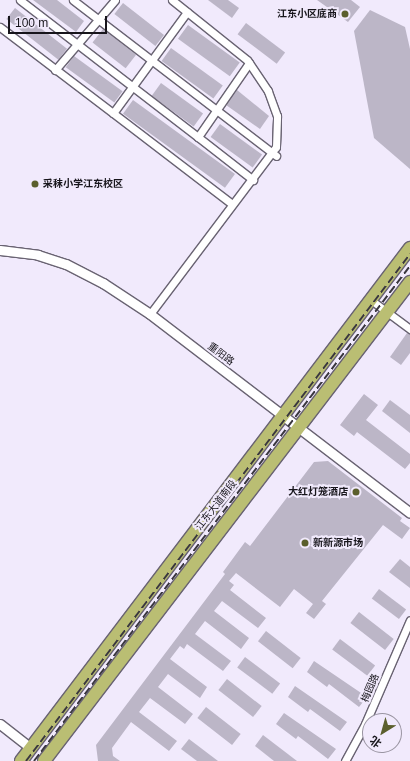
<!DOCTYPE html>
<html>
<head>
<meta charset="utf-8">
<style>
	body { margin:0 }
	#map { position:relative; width:410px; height:761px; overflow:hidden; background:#f1eafc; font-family:Helvetica,"Noto Sans SC",sans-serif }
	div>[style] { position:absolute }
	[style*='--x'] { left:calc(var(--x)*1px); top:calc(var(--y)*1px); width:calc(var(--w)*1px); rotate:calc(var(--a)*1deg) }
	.building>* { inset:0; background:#bcb6c7; transform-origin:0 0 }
	.roads { filter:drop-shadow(1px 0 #696372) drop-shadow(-1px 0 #696372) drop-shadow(0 1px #696372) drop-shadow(0 -1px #696372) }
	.minor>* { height:7px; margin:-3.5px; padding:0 3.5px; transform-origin:3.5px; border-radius:3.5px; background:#fff }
	.tertiary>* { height:9px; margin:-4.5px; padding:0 4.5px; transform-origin:4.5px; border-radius:4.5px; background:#fff }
	.primary>* { height:12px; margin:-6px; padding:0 6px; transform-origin:6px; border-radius:6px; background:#babe73 }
	.rail>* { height:2px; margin-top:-1px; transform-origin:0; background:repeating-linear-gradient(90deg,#39363e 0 8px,transparent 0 12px) }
	.dots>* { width:11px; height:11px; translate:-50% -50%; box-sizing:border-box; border:2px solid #f1eafc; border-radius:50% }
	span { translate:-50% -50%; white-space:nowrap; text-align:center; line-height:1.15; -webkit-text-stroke:4px #f1eafc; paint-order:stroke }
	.poi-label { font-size:10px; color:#17151b; font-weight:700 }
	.right { translate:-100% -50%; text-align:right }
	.left { translate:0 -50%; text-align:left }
	.street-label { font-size:10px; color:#17151b }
	.north { position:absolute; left:362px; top:713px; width:40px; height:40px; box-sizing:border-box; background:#f1eafc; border:1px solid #9a95a2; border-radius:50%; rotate:217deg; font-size:11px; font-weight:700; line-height:16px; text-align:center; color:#17151b }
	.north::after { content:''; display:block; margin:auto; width:14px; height:18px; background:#5b5f2d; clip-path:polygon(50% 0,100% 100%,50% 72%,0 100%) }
	.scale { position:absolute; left:8px; top:16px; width:99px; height:18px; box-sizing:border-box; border:2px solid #17151b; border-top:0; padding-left:5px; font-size:12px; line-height:14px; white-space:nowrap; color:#17151b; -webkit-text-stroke:3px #f1eafc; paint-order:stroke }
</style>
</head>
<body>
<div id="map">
	<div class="building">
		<i style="clip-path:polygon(33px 0,57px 0,84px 21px,76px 32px)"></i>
		<i style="clip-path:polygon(208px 0,228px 0,239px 8px,232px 18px)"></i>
		<i style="clip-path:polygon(317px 0,351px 0,360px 7px,348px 22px)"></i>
		<i style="left:123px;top:3px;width:52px;height:14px;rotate:38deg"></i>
		<i style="left:15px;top:8px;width:66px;height:14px;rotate:38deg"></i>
		<i style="clip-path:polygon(370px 10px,405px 27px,410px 49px,410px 169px,374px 138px,354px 31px)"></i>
		<i style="left:246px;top:23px;width:49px;height:14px;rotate:37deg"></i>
		<i style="left:188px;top:25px;width:64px;height:17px;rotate:36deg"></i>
		<i style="left:103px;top:29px;width:42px;height:17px;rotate:38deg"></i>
		<i style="left:171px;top:48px;width:64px;height:16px;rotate:36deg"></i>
		<i style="left:74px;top:56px;width:60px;height:14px;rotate:36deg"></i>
		<i style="left:161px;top:83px;width:52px;height:16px;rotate:36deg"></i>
		<i style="clip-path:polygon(237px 90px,269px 116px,260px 129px,226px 105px)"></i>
		<i style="left:133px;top:100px;width:126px;height:17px;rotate:36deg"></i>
		<i style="left:220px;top:124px;width:52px;height:16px;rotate:36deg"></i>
		<i style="clip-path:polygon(407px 333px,410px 334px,410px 353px,401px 365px,390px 357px)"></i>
		<i style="clip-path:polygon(364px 394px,378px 405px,366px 420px,410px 454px,410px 463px,405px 469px,357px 432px,354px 436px,340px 425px)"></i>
		<i style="clip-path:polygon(390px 400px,410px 415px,410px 433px,382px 411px)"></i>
		<i style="clip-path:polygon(328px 461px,402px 518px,400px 521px,410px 528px,402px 539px,383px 525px,322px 601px,326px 604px,314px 619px,306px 613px,313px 604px,294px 589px,280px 607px,236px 573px,229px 581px,234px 585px,230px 590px,266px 618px,258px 628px,222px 601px,214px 611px,249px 638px,241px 649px,205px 621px,195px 634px,231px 661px,223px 671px,187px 644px,184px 649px,180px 646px,170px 659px,207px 687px,200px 698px,168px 674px,158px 687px,193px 714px,185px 724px,150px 698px,139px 712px,177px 741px,169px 751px,131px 722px,112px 748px,113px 756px,120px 761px,98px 761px,96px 745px,225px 574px,223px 572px,245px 542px,250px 546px,314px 462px)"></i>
		<i style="clip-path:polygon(400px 559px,410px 567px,410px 588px,389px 572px)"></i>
		<i style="left:379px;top:589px;width:34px;height:12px;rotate:37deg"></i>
		<i style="left:359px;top:612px;width:44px;height:14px;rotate:38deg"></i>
		<i style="left:266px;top:631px;width:44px;height:13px;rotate:38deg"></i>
		<i style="left:340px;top:639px;width:44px;height:13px;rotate:37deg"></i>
		<i style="left:245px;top:657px;width:44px;height:13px;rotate:37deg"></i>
		<i style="clip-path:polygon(314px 661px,367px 697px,359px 707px,329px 684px,327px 687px,307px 672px)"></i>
		<i style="left:227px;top:679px;width:44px;height:14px;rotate:38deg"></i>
		<i style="clip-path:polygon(295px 686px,347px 722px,340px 731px,310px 709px,308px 712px,288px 697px)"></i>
		<i style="left:206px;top:707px;width:44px;height:14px;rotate:38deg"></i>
		<i style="clip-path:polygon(284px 713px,336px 749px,328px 759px,298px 736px,296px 739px,276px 724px)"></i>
		<i style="clip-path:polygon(263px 735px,297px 761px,274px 761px,255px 746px)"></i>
		<i style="clip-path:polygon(189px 739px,218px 761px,197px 761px,181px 749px)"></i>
	</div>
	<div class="roads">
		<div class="minor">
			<i style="--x:20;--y:0;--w:225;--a:37.6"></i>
			<i style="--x:73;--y:0;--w:256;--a:37.5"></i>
			<i style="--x:187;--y:12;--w:125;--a:126.2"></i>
			<i style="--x:113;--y:113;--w:150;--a:37.4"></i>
			<i style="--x:0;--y:27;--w:142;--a:37.3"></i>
			<i style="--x:249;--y:63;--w:90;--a:124.6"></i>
			<i style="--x:198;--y:137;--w:70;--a:38"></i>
			<i style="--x:55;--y:70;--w:92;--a:-49.4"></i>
			<i style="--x:371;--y:300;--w:49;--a:36.6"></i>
			<i style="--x:150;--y:314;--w:209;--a:-53"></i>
			<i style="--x:276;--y:147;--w:31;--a:-88"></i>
			<i style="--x:277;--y:116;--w:27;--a:-110"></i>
			<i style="--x:268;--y:91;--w:37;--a:-124"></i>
			<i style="--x:247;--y:60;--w:96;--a:-141.3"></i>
			<i style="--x:345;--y:761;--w:42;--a:-61.6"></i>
			<i style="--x:365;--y:724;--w:113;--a:-66.6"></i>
		</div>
		<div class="tertiary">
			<i style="--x:0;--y:250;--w:38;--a:7"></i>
			<i style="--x:38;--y:255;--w:29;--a:18"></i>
			<i style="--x:66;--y:264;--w:42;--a:27.2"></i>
			<i style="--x:103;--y:283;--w:56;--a:33.4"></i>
			<i style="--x:150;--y:314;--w:327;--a:37.4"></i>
			<i style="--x:0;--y:724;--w:39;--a:38"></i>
		</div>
		<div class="primary">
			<i style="--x:21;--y:761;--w:644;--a:-52.83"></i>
			<i style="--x:44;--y:761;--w:603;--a:-52.62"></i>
		</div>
	</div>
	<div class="rail">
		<i style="--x:26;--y:761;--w:636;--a:-52.86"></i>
		<i style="--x:34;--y:761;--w:622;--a:-52.78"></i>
	</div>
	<div class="dots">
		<i style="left:345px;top:14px;background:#5b5f2d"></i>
		<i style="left:35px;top:184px;background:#5b5f2d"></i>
		<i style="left:356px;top:492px;background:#5b5f2d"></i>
		<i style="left:305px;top:543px;background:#5b5f2d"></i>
	</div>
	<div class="poi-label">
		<span class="right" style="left:337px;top:14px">江东小区底商</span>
		<span class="left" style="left:43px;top:184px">采秣小学江东校区</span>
		<span class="right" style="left:348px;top:492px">大红灯笼酒店</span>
		<span class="left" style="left:313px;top:543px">新新源市场</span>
	</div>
	<div class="street-label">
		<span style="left:221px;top:354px;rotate:37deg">重阳路</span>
		<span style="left:216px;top:505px;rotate:-52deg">江东大道南段</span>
		<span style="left:370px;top:688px;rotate:-67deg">梅园路</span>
	</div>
	<div class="north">北</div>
	<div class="scale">100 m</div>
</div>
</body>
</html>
